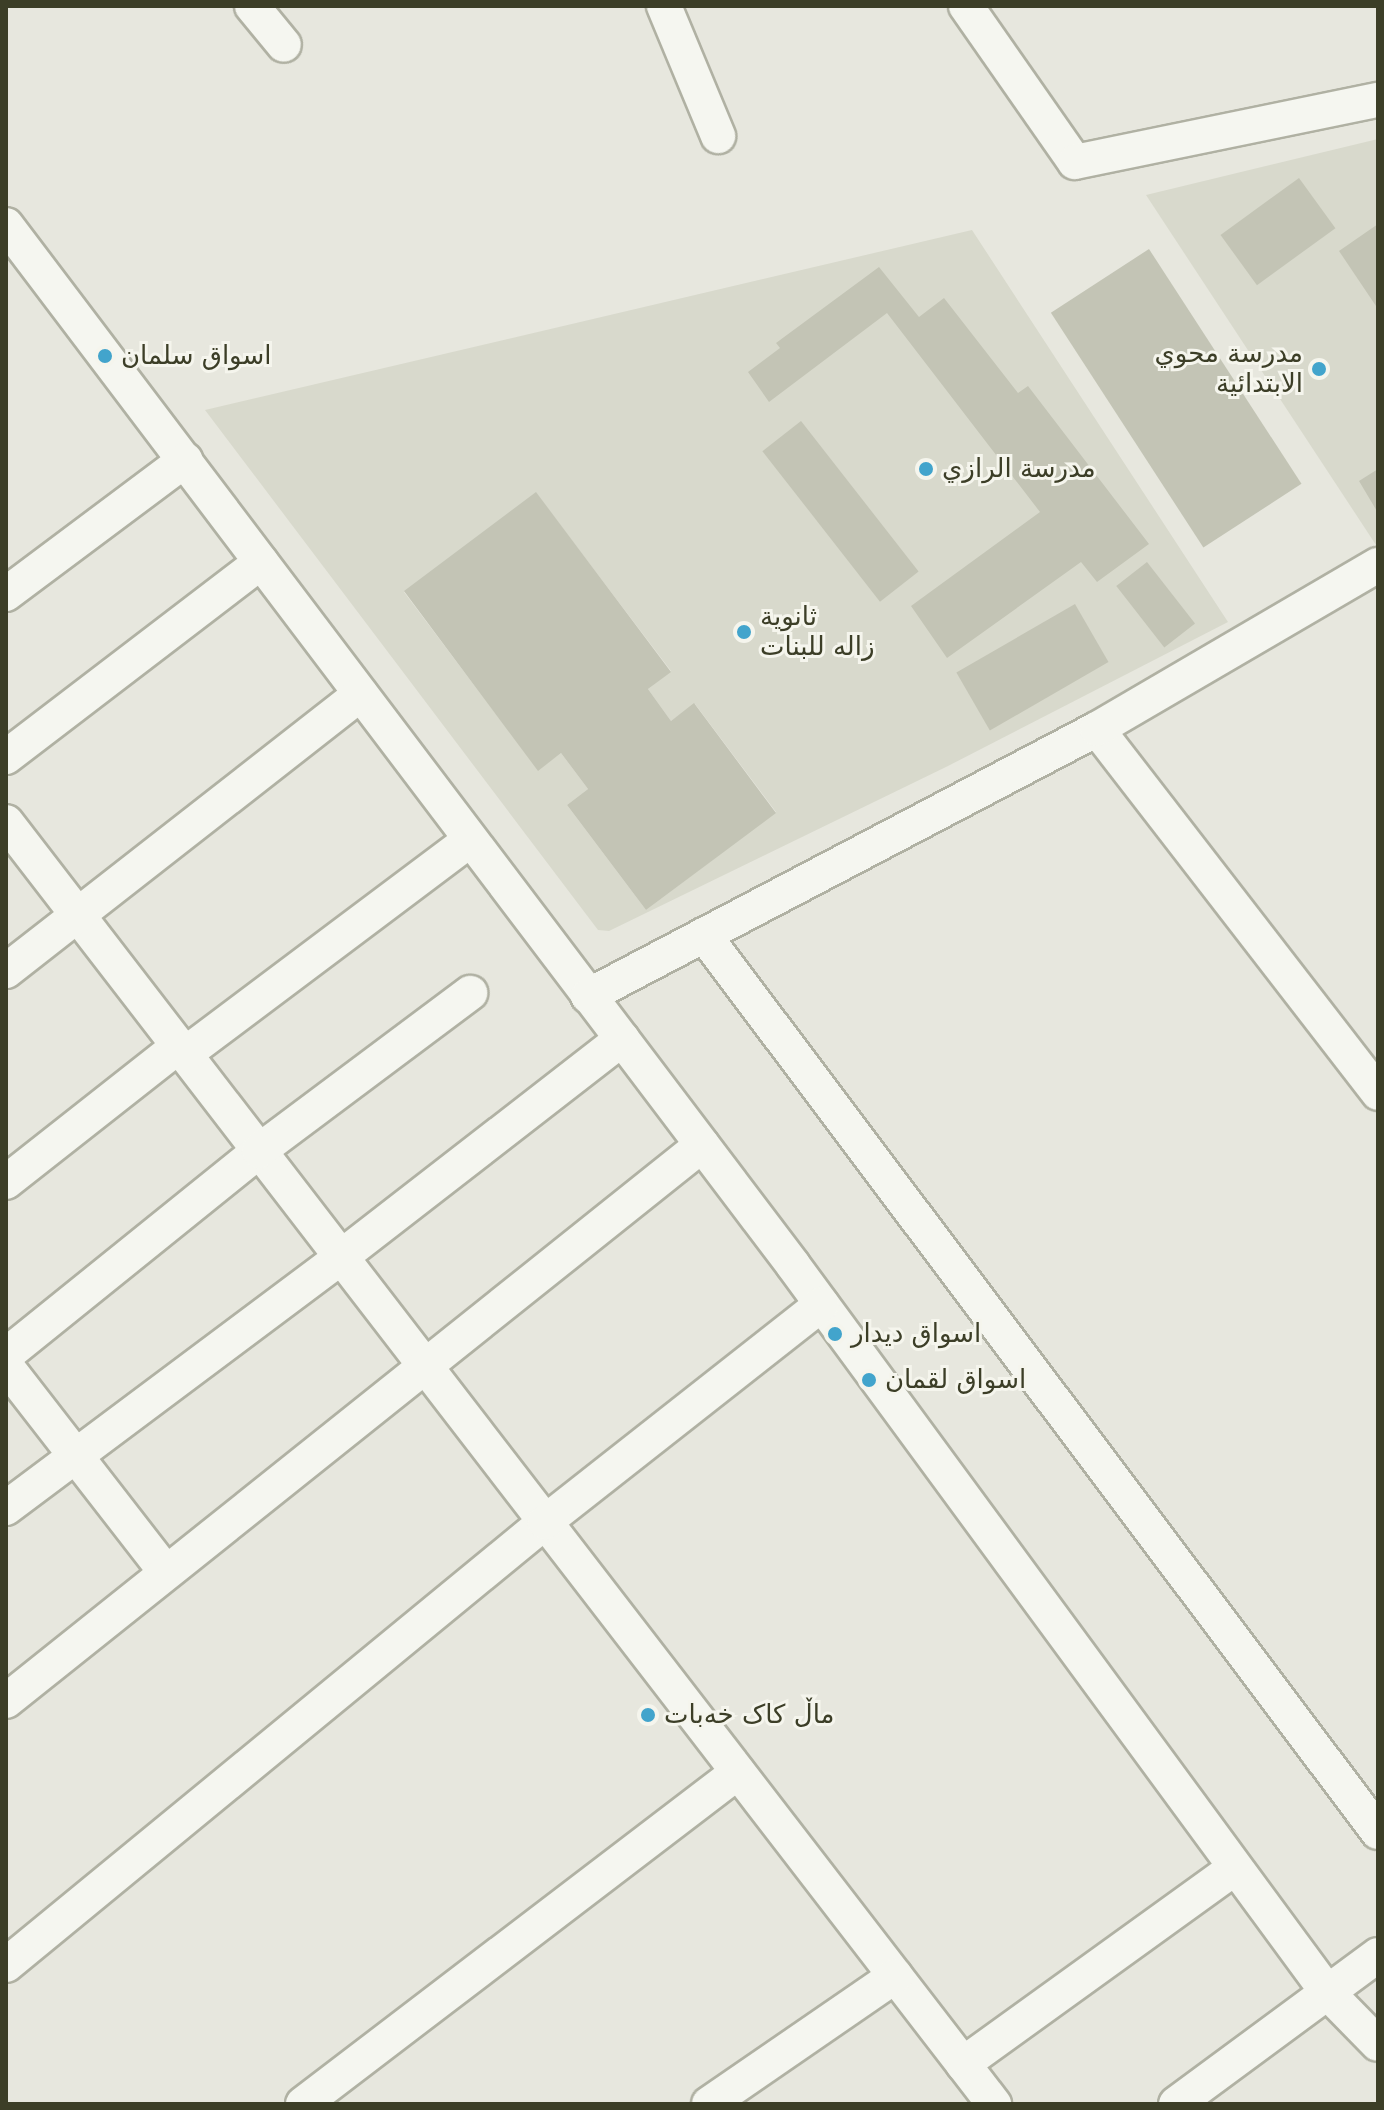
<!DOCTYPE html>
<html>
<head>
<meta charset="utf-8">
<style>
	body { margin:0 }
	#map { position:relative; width:1384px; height:2110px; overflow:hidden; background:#e7e7de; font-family:"DejaVu Sans","Noto Sans Arabic",sans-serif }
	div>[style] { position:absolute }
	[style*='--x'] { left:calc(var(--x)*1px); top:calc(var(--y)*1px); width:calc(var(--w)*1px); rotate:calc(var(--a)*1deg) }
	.built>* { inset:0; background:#d8d9cc }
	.building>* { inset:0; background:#c3c4b5; transform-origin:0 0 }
	.roads { filter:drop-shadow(2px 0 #b0b1a3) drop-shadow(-2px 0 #b0b1a3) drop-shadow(0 2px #b0b1a3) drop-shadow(0 -2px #b0b1a3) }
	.minor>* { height:34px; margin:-17px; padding:0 17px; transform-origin:17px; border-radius:17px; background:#f5f6f0 }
	.dots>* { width:22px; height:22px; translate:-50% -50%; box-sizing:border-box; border:4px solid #f5f5ed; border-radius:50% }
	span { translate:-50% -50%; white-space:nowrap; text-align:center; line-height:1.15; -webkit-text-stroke:6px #f5f5ed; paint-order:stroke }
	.poi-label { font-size:26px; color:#3c3e27 }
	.right { translate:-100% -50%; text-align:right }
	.left { translate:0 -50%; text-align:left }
	.frame { position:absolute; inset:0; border:8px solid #3c3e27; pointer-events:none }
</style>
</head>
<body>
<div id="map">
	<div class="built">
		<i style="clip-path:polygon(1378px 139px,1378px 544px,1376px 545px,1146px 195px)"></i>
		<i style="clip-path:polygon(evenodd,972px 230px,1228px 622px,948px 766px,609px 931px,598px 930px,205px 410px,972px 230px,536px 493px,671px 671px,648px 689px,671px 721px,695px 704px,776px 812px,646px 910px,567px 805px,588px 789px,561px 753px,538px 770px,404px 592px,536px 493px)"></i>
	</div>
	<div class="building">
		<i style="left:1299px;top:178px;width:62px;height:97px;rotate:54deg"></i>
		<i style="clip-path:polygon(1378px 224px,1378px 309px,1339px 251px)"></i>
		<i style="left:1149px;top:249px;width:280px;height:117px;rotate:57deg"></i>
		<i style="clip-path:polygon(879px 267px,919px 317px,944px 298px,1018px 393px,1028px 386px,1149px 544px,1097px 582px,1081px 562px,947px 658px,911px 606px,1040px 512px,887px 313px,769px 402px,748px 372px,780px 348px,776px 343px)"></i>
		<i style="left:801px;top:421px;width:191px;height:49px;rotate:52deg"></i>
		<i style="clip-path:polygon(1378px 469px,1378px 513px,1359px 481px)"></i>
		<i style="clip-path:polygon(536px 492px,671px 672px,648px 689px,671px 721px,694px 703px,776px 813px,646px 910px,567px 805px,588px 789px,561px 753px,538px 771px,404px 591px)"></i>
		<i style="left:1147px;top:562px;width:78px;height:39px;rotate:52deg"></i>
		<i style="left:1075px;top:604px;width:67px;height:137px;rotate:60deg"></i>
	</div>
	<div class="roads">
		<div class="minor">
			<i style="--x:252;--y:6;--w:50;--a:50.6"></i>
			<i style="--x:664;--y:6;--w:141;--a:67.4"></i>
			<i style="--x:966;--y:6;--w:190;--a:55.1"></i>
			<i style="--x:1075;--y:162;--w:309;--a:-11.6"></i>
			<i style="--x:6;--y:225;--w:1304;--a:52.88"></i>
			<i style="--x:793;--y:1265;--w:903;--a:53.69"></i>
			<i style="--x:1328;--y:1993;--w:71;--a:45.6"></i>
			<i style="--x:6;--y:594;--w:224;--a:-36.8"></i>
			<i style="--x:1097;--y:729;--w:460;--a:52.3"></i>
			<i style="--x:6;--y:757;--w:321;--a:-37.4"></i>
			<i style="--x:6;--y:822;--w:1619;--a:52.38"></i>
			<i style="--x:704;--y:935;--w:1122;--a:53.08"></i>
			<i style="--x:6;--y:971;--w:450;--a:-38"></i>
			<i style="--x:588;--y:996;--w:575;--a:-27.68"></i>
			<i style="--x:1097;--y:729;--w:325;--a:-30.3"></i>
			<i style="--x:185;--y:1054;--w:356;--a:-36.9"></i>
			<i style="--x:6;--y:1182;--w:220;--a:-38.2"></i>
			<i style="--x:6;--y:1355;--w:325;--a:-38.9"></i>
			<i style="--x:259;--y:1151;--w:264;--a:-36.8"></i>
			<i style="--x:6;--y:1366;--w:259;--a:52.2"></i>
			<i style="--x:6;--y:1508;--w:419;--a:-36.8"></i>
			<i style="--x:341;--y:1257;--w:356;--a:-37.8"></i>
			<i style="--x:6;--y:1701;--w:891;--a:-38.62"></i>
			<i style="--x:6;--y:1965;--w:698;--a:-39.42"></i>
			<i style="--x:545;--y:1522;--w:352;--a:-38.2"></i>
			<i style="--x:963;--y:2064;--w:335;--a:-35.8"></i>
			<i style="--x:303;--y:2104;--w:547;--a:-37.35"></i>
			<i style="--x:709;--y:2104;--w:226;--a:-34.5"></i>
			<i style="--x:1176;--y:2104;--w:251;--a:-36.4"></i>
		</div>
	</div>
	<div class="dots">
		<i style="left:105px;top:356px;background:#42a4cc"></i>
		<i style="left:1319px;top:369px;background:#42a4cc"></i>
		<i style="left:926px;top:469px;background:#42a4cc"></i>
		<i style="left:744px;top:632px;background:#42a4cc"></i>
		<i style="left:835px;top:1334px;background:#42a4cc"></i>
		<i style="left:869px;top:1380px;background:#42a4cc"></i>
		<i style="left:648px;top:1715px;background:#42a4cc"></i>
	</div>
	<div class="poi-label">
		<span class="right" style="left:1303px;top:369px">مدرسة محوي<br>الابتدائية</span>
		<span class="left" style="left:121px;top:356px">اسواق سلمان</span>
		<span class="left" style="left:942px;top:469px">مدرسة الرازي</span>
		<span class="left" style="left:760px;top:632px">ثانوية<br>زاله للبنات</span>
		<span class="left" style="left:851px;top:1334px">اسواق ديدار</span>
		<span class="left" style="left:885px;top:1380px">اسواق لقمان</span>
		<span class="left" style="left:664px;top:1715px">ماڵ کاک خەبات</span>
	</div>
	<div class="frame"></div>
</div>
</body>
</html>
